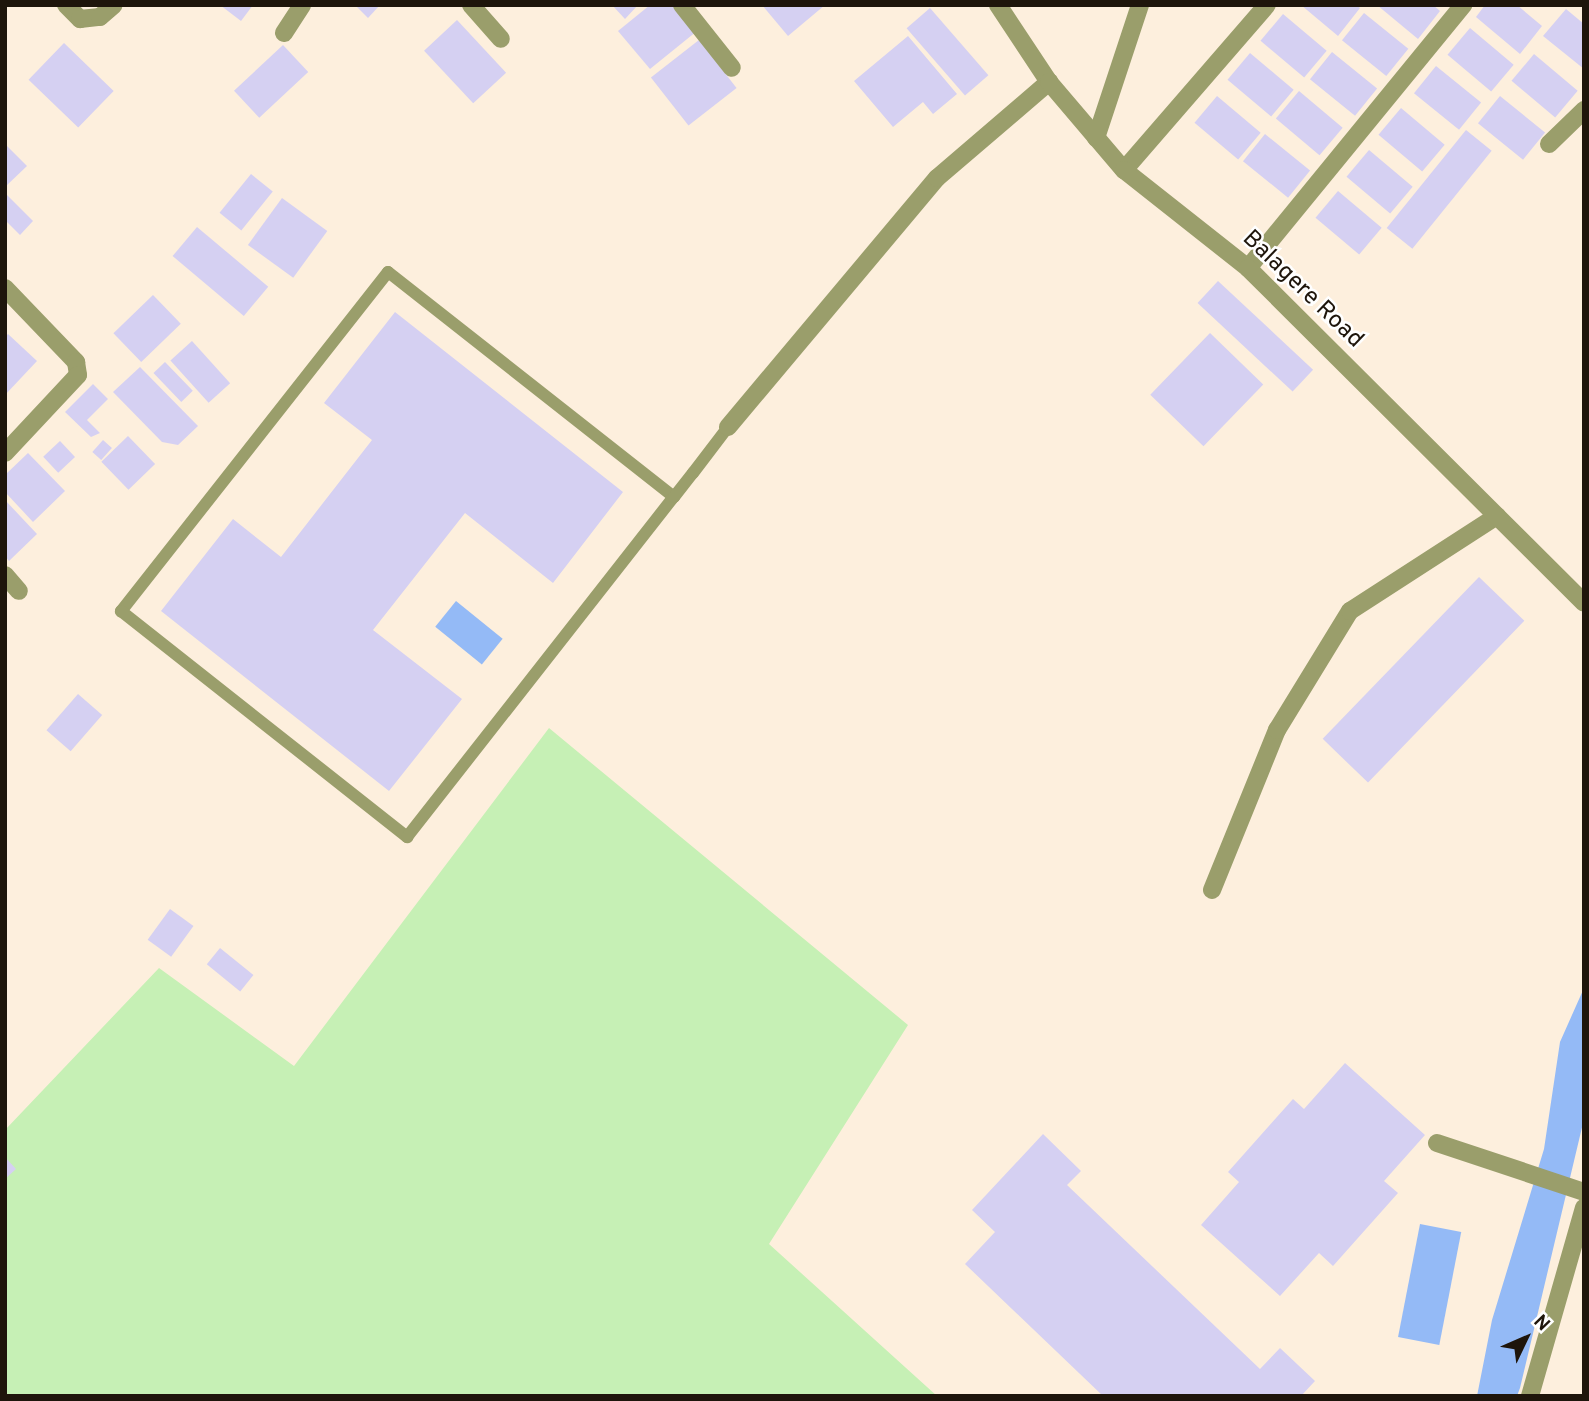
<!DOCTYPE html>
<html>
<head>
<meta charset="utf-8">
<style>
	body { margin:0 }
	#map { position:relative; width:1589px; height:1401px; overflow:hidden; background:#fdefdd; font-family:Overpass,sans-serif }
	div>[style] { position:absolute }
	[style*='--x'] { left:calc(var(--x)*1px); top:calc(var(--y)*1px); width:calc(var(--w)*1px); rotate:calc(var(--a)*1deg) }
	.green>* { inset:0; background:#c6f0b5 }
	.water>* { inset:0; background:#94baf6; transform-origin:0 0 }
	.building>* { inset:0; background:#d5d0f2; transform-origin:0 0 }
	.service>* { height:12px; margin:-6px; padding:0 6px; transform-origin:6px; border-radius:6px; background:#9a9e6b }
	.minor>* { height:18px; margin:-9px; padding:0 9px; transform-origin:9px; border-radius:9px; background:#9a9e6b }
	.tertiary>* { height:18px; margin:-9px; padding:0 9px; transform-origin:9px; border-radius:9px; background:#9a9e6b }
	span { translate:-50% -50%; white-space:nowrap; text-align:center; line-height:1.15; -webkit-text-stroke:5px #fff; paint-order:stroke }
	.street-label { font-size:24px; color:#1e150b }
	.frame { position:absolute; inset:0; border:7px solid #1e150b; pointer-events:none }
	.north { position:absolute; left:1491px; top:1303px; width:70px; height:70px; -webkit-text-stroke:5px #fff; paint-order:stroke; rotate:46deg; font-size:19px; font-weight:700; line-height:28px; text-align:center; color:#1e150b }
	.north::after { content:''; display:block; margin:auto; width:24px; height:32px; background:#1e150b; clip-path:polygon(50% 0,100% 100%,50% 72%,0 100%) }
</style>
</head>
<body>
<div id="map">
	<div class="green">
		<i style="clip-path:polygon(549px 728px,908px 1025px,769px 1244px,937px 1396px,5px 1396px,5px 1130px,159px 968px,294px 1066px)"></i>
	</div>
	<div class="water">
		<i style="left:456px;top:601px;width:60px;height:33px;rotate:39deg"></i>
		<i style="clip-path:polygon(1584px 988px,1584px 1119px,1520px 1388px,1517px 1396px,1477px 1396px,1492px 1320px,1544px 1149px,1560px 1042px)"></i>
		<i style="left:1420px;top:1224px;width:42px;height:115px;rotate:11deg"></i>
	</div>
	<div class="building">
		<i style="clip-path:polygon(220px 5px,253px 5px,241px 21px)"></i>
		<i style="clip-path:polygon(355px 5px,380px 5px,368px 18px)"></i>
		<i style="clip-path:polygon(612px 5px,638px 5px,625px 19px)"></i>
		<i style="clip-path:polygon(650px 5px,675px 5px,697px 31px,650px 69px,618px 31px)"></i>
		<i style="clip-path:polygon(762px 5px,825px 5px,788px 36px)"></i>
		<i style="clip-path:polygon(1301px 5px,1356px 5px,1360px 8px,1338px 36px)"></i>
		<i style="clip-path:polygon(1377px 5px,1433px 5px,1440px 11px,1418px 39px)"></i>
		<i style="clip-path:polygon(1485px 5px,1517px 5px,1542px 26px,1520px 54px,1476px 17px)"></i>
		<i style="left:930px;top:8px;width:89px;height:31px;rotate:49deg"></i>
		<i style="clip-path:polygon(1566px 9px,1584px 24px,1584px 69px,1543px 36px)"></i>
		<i style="left:1364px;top:13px;width:57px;height:35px;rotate:39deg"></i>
		<i style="left:1283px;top:14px;width:57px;height:35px;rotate:40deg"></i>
		<i style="left:457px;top:20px;width:72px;height:45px;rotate:47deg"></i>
		<i style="left:1470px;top:28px;width:57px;height:35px;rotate:40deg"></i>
		<i style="clip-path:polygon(908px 36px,957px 94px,933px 114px,923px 102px,893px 127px,854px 81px)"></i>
		<i style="left:699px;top:40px;width:61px;height:61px;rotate:52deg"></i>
		<i style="left:64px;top:43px;width:69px;height:51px;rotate:44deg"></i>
		<i style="left:283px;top:45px;width:37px;height:67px;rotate:47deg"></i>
		<i style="left:1332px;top:52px;width:58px;height:35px;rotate:39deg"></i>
		<i style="left:1250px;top:53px;width:57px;height:35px;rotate:40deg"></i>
		<i style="left:1534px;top:54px;width:57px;height:35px;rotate:40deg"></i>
		<i style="left:1436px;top:66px;width:58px;height:35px;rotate:39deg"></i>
		<i style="left:1299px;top:91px;width:57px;height:36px;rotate:40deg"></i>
		<i style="left:1217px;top:96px;width:57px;height:35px;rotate:40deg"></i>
		<i style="left:1500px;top:96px;width:58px;height:35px;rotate:39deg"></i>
		<i style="left:1401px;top:108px;width:57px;height:35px;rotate:40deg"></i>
		<i style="left:1466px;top:130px;width:33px;height:126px;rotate:39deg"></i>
		<i style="left:1265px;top:134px;width:58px;height:35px;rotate:39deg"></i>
		<i style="clip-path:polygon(5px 144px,27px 166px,5px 187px)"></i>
		<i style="left:1369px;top:150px;width:57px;height:35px;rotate:40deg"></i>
		<i style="left:251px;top:174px;width:28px;height:50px;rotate:39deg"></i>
		<i style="left:1338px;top:191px;width:57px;height:35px;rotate:40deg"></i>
		<i style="clip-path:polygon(7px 195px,33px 221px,20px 235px,5px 220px)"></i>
		<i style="left:282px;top:198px;width:56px;height:58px;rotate:36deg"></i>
		<i style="left:197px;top:227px;width:93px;height:38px;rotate:40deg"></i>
		<i style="left:1218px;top:281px;width:130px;height:30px;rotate:43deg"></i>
		<i style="left:153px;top:295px;width:40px;height:55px;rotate:46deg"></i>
		<i style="clip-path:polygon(395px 312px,623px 492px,553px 583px,465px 513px,373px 630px,462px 699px,389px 791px,161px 611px,233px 519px,281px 557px,372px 440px,324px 403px)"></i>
		<i style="left:1210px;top:333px;width:74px;height:86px;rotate:44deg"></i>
		<i style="clip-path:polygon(8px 334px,37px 361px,5px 395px,5px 337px)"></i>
		<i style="left:192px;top:341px;width:57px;height:29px;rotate:48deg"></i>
		<i style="left:165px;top:362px;width:40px;height:16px;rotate:46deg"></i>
		<i style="clip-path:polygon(140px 367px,198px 426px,178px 445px,162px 442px,113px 392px)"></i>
		<i style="clip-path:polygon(93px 384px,108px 399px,87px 420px,100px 433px,91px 437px,65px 412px)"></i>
		<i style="left:128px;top:436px;width:39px;height:37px;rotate:46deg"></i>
		<i style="left:103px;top:440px;width:12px;height:16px;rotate:42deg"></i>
		<i style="left:60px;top:441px;width:22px;height:23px;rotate:47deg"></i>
		<i style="clip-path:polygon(28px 453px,65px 491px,33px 522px,5px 492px,5px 475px)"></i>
		<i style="clip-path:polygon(5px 500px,37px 534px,9px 561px,5px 556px)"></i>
		<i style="left:1479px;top:577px;width:63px;height:225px;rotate:44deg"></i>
		<i style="left:78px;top:694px;width:32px;height:48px;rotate:41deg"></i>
		<i style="left:170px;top:909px;width:29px;height:38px;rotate:36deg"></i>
		<i style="left:220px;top:948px;width:43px;height:21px;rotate:39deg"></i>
		<i style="clip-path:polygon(1345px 1063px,1425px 1135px,1384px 1181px,1398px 1193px,1333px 1266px,1319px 1253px,1280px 1296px,1201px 1225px,1239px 1182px,1228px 1172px,1293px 1099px,1304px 1109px)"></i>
		<i style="clip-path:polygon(1043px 1134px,1081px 1171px,1067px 1185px,1260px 1369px,1280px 1348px,1315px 1381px,1301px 1396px,1103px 1396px,965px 1264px,995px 1232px,972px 1210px)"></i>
		<i style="clip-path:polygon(5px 1157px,16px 1169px,5px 1179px)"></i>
	</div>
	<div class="service">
		<i style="--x:674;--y:497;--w:364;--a:-141.8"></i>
		<i style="--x:388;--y:272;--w:432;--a:128.2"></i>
		<i style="--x:121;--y:611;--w:365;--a:38.3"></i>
		<i style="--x:407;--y:837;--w:432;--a:-51.9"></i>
		<i style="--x:674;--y:497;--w:31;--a:-52"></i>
		<i style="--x:693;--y:473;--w:58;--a:-52.7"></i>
	</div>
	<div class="minor">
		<i style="--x:66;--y:5;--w:20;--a:45"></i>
		<i style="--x:80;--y:19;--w:20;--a:-6"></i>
		<i style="--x:100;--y:17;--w:18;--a:-41"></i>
		<i style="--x:471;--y:5;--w:45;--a:48.6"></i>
		<i style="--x:682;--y:5;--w:80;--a:51.6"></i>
		<i style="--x:284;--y:33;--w:33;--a:-57"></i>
		<i style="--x:1096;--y:138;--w:140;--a:-71.7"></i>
		<i style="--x:1549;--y:144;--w:49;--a:-44.2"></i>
		<i style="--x:1124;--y:170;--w:218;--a:-49.1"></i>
		<i style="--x:1248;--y:268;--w:340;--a:-50.7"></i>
		<i style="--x:5;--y:288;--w:103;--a:46.2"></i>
		<i style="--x:76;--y:362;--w:13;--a:81"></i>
		<i style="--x:78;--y:375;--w:107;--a:133.1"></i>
		<i style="--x:728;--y:427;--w:325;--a:-50"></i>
		<i style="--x:937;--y:178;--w:148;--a:-40.6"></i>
		<i style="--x:5;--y:575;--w:21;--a:49"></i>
		<i style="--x:1212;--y:890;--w:173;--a:-67.9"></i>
		<i style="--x:1277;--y:730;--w:140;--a:-58.5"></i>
		<i style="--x:1350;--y:611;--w:175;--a:-32.9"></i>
		<i style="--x:1437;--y:1143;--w:155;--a:18.4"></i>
		<i style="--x:1530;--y:1396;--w:196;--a:-74"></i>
	</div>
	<div class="tertiary">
		<i style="--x:998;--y:5;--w:92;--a:56.5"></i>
		<i style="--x:1049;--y:82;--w:116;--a:49.6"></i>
		<i style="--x:1124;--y:170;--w:158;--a:38.3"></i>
		<i style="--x:1248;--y:268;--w:474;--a:44.9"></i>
	</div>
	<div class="street-label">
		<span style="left:1302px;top:290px;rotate:44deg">Balagere Road</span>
	</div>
	<div class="frame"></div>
	<div class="north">N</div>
</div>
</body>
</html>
